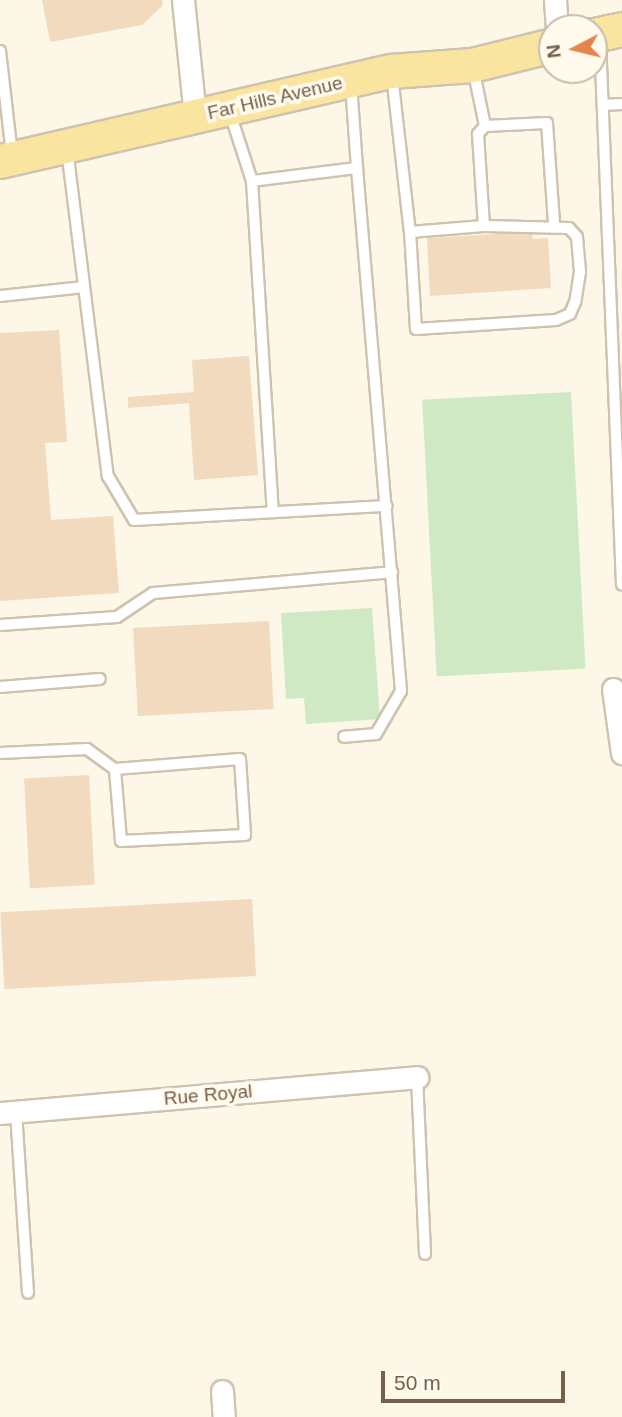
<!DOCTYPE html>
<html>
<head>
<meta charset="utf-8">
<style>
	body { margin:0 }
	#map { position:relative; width:622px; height:1417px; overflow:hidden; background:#fcf7e6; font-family:Arial,sans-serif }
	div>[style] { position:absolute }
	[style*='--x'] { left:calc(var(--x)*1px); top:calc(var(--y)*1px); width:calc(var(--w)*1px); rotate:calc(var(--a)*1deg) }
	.green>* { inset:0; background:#cee9c4; transform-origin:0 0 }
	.building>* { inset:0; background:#f1dabe; transform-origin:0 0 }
	.roads { filter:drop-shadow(2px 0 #cfc2af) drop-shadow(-2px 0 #cfc2af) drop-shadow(0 2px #cfc2af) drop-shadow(0 -2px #cfc2af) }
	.lane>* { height:10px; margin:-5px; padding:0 5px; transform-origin:5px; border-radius:5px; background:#fff }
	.street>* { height:21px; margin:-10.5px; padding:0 10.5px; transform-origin:10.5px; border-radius:10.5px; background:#fff }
	.primary>* { height:33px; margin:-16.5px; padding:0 16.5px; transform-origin:16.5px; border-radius:16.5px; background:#f9e59f }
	span { translate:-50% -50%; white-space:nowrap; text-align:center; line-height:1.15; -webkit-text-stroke:7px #fffaec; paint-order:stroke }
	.street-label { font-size:19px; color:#75604b }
	.north { position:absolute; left:538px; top:14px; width:70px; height:70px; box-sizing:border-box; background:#fffaec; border:2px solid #c8bcac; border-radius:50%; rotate:263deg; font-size:19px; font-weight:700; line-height:28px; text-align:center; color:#75604b }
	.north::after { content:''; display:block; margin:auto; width:24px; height:32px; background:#e4854d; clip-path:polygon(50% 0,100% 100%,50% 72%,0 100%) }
	.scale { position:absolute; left:381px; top:1371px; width:184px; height:32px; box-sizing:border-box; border:4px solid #75604b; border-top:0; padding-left:9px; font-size:21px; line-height:24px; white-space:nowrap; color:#75604b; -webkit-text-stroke:5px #fffaec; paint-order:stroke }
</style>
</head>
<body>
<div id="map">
	<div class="green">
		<i style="left:571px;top:392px;width:277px;height:149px;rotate:87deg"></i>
		<i style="clip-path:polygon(372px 608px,380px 719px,306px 724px,304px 698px,286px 699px,281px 613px)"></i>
	</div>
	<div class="building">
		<i style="clip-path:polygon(42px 0,162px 0,163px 5px,142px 25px,50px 42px)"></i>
		<i style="clip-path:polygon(532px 232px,533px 239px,548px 238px,551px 288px,430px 296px,427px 238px)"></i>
		<i style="clip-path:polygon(59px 330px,67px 442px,45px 443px,51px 520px,113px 516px,119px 593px,0 601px,0 333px)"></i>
		<i style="clip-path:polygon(249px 356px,258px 475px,194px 480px,189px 403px,128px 408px,128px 397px,194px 392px,192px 360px)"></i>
		<i style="left:269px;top:621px;width:88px;height:136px;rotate:87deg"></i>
		<i style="left:89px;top:775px;width:110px;height:65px;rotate:87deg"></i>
		<i style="left:252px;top:899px;width:77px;height:252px;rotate:87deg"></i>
	</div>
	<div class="roads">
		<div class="lane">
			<i style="--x:600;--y:39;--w:546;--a:87.69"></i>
			<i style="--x:0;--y:51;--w:105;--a:83.4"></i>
			<i style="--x:473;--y:68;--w:59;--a:78.3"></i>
			<i style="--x:485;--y:126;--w:11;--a:131"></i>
			<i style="--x:478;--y:134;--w:92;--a:86.3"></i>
			<i style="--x:484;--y:226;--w:85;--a:1.3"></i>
			<i style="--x:569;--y:228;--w:12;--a:48"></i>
			<i style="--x:577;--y:237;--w:35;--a:85"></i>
			<i style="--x:580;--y:272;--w:30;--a:99"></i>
			<i style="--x:575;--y:302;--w:13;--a:113"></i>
			<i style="--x:570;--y:314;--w:15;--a:157"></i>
			<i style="--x:556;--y:320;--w:140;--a:176.3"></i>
			<i style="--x:416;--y:329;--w:97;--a:-93.5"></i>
			<i style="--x:410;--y:232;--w:74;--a:-4.6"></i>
			<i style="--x:392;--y:75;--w:158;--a:83.5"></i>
			<i style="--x:351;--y:84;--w:84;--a:85.9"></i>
			<i style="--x:603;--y:105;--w:19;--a:-3"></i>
			<i style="--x:230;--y:113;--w:71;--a:72.1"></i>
			<i style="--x:252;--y:181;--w:332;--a:86.4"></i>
			<i style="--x:485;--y:126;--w:62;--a:-2.8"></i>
			<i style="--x:547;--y:123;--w:101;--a:86"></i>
			<i style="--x:67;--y:149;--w:330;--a:82.9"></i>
			<i style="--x:108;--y:476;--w:51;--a:59.4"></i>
			<i style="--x:134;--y:520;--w:253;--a:-3.2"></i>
			<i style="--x:252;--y:181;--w:106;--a:-7.1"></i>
			<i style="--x:357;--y:168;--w:525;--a:85.19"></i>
			<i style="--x:401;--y:691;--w:50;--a:120.2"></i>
			<i style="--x:376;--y:734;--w:32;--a:175"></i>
			<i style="--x:0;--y:296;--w:84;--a:-6.1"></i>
			<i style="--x:0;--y:625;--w:117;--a:-3.9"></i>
			<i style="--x:117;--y:617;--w:43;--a:-33.7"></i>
			<i style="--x:153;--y:593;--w:240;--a:-5"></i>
			<i style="--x:0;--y:687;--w:100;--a:-4.6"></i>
			<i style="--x:0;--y:753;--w:87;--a:-2.6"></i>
			<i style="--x:87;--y:749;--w:34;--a:36"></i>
			<i style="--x:115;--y:769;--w:125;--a:-4.6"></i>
			<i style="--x:240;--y:759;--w:76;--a:86.2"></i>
			<i style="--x:245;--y:835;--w:124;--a:177.2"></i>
			<i style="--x:121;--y:841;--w:72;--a:-94.8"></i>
			<i style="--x:417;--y:1077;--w:177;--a:87.4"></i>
			<i style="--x:16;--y:1112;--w:181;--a:86.2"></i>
		</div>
		<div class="street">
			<i style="--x:183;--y:0;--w:118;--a:84.1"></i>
			<i style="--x:555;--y:0;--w:28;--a:86"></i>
			<i style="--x:613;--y:689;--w:65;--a:82"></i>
			<i style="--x:0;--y:1113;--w:419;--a:-4.9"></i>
			<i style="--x:222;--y:1391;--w:26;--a:86"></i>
		</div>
		<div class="primary">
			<i style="--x:594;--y:35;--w:29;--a:-12"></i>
			<i style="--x:0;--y:161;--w:401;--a:-13"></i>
			<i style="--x:391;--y:71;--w:81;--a:-4.2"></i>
			<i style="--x:472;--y:65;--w:82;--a:-14"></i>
		</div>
	</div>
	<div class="street-label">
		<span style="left:275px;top:98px;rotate:-13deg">Far Hills Avenue</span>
		<span style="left:208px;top:1095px;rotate:-5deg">Rue Royal</span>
	</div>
	<div class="north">N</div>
	<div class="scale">50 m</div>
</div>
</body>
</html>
